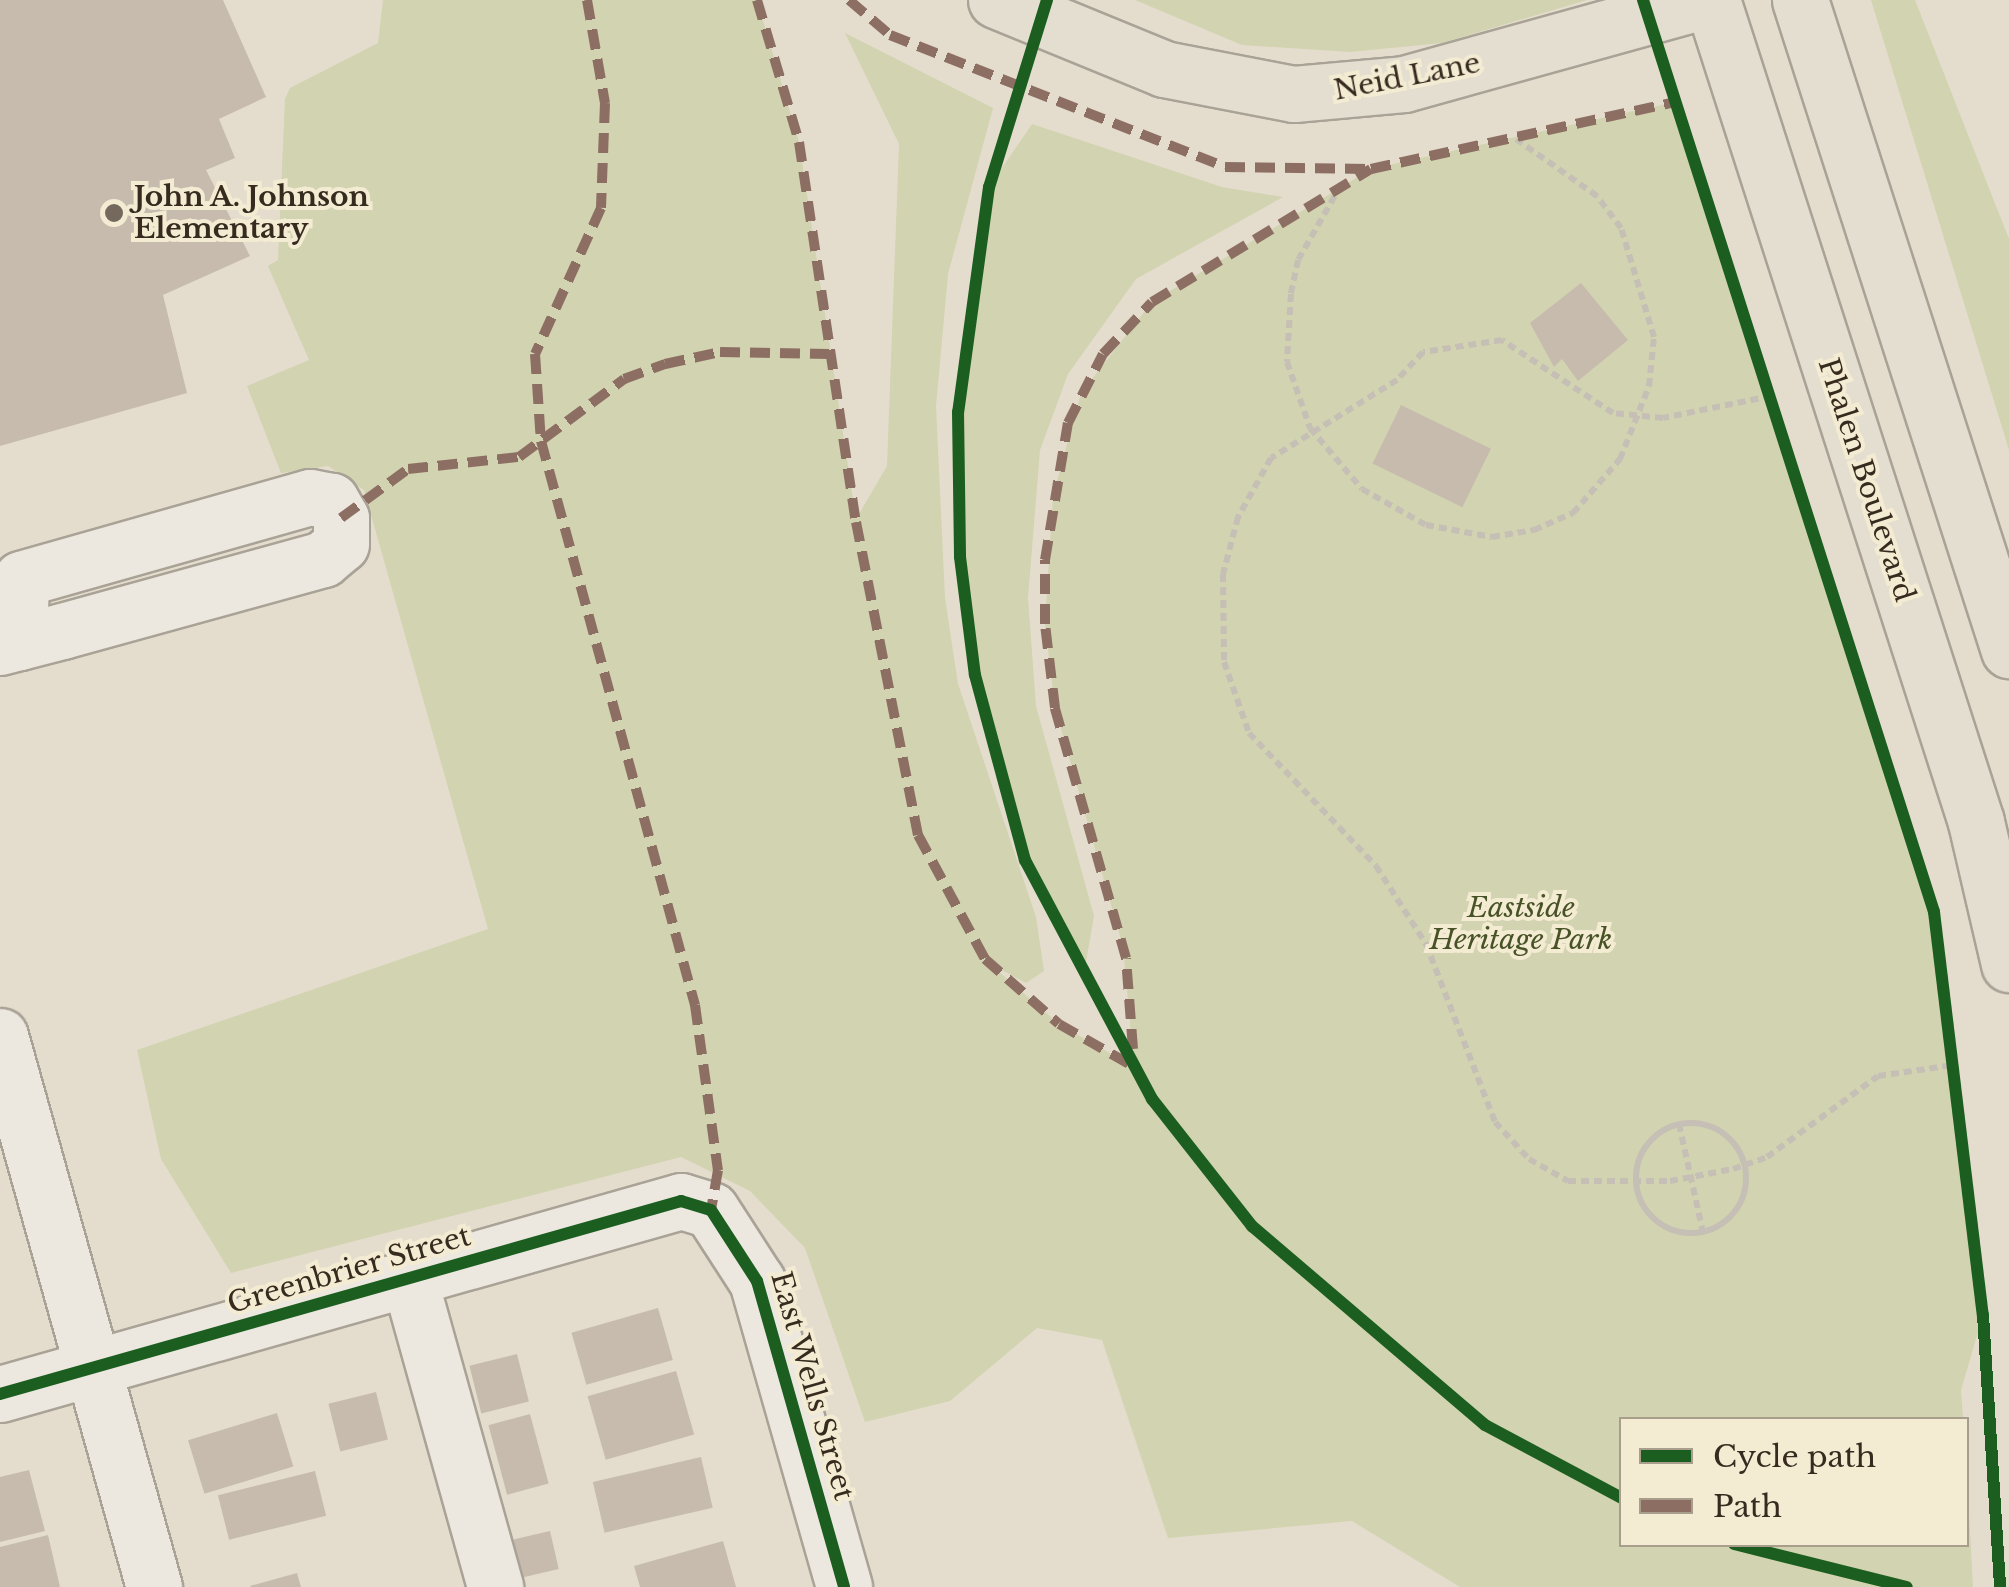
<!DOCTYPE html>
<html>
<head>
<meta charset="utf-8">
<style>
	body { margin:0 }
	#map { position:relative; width:2009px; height:1587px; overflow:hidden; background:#e4ddcd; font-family:"Libre Baskerville",serif }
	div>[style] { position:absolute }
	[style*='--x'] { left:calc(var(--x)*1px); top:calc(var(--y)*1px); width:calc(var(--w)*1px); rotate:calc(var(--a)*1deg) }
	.green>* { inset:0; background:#d2d3b0 }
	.building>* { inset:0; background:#c7bbae; transform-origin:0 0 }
	.path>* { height:6px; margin-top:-3px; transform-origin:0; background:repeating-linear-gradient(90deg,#c5bfb5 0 8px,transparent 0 13px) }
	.path>.ring { margin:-3px; padding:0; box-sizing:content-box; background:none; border:6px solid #c5bfb5; border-radius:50% }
	.roads { filter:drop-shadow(2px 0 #a9a296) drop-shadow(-2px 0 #a9a296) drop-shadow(0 2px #a9a296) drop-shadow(0 -2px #a9a296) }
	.minor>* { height:55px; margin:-27.5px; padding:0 27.5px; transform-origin:27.5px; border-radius:27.5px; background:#ece8df }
	.major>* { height:55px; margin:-27.5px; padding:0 27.5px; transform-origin:27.5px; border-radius:27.5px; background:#e3ded0 }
	.quiet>* { height:10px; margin-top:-5px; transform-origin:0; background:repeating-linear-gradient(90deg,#8d6e63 0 20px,transparent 0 30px) }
	.cycleway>* { height:12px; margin:-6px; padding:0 6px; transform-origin:6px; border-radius:6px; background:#1b5e20 }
	.dots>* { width:28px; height:28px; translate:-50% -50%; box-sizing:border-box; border:5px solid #f4ebd3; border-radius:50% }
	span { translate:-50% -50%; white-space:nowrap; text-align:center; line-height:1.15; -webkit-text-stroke:8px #f4ebd3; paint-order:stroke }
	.street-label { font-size:28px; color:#372b1f }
	.poi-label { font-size:28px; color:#372b1f; font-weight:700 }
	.left { translate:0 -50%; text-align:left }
	.park-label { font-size:28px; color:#475326; font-style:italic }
	.legend { position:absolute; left:1619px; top:1417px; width:350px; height:130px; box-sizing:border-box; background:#f4ebd3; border:2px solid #a89e8b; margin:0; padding:12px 18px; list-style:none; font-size:30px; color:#372b1f }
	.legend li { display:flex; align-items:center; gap:20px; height:50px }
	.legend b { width:50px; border:2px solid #a89e8b }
</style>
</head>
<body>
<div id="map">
	<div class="green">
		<i style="clip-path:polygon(383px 0,757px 0,799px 142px,856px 519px,887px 466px,899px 144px,845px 33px,993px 108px,948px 274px,936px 406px,945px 598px,958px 684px,1036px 917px,1044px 971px,1026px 983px,989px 963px,1059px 1024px,1134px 1067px,1123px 947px,1055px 708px,1045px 624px,1053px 496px,1081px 393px,1152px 302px,1371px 169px,1675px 102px,1934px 912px,1983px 1315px,1961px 1390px,1963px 1419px,1622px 1420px,1622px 1544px,1966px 1544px,1967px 1477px,1973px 1587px,1460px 1587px,1352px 1521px,1168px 1538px,1102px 1340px,1037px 1328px,950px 1401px,865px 1422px,805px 1248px,750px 1191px,681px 1157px,231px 1273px,161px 1159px,137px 1050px,488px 929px,364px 490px,328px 466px,281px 473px,247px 386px,309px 360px,268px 266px,278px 260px,285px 99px,290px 88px,378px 43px)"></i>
		<i style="clip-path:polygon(1135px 0,1587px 0,1442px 43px,1350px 52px,1242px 45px)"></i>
		<i style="clip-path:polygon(1871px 0,1915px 0,2009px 239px,2009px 450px)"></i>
		<i style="clip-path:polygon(1032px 124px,1222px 187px,1283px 197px,1136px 279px,1068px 374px,1040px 450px,1028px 598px,1036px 706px,1094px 916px,1083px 979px,1025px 860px,991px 749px,960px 557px,958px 412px,976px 254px,989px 187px)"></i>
	</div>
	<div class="building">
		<i style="clip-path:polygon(0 0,223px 0,266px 97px,219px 119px,235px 158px,206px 170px,250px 256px,163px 295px,187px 393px,0 446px)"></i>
		<i style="clip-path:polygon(1581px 283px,1628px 340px,1578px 381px,1562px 359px,1554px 367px,1530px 323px)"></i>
		<i style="left:1401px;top:405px;width:100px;height:65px;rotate:26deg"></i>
		<i style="left:658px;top:1308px;width:54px;height:90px;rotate:74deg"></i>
		<i style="left:517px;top:1354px;width:49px;height:49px;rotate:76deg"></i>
		<i style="left:676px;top:1371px;width:66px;height:92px;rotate:74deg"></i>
		<i style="left:376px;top:1392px;width:49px;height:49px;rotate:76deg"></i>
		<i style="left:277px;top:1413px;width:56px;height:93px;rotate:73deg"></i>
		<i style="left:530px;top:1414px;width:72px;height:43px;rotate:75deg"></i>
		<i style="left:701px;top:1457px;width:52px;height:111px;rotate:77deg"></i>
		<i style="clip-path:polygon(29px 1470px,45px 1531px,0 1542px,0 1477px)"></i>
		<i style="left:315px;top:1471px;width:46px;height:100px;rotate:76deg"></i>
		<i style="left:550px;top:1531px;width:39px;height:44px;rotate:77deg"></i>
		<i style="clip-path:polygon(48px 1535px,60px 1587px,0 1587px,0 1547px)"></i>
		<i style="clip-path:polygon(723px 1541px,736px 1587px,640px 1587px,634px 1566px)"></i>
		<i style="clip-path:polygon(297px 1573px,301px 1587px,251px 1587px,250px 1586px)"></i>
	</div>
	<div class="path">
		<i style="--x:1341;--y:185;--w:86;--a:119.8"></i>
		<i style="--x:1298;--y:260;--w:35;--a:102"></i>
		<i style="--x:1291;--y:294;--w:68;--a:93.4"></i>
		<i style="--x:1287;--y:362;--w:70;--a:70.8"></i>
		<i style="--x:1310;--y:428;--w:80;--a:49.6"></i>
		<i style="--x:1362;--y:489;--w:73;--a:29.4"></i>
		<i style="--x:1426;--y:525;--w:67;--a:10.3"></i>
		<i style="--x:1492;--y:537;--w:43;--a:-9.5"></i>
		<i style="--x:1534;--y:530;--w:43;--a:-23.6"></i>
		<i style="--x:1573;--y:513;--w:72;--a:-49"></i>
		<i style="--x:1620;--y:459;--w:79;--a:-68.3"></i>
		<i style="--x:1649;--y:386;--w:49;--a:-84.2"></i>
		<i style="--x:1654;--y:337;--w:114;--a:-106.8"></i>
		<i style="--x:1621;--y:228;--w:40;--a:-127"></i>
		<i style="--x:1597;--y:196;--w:99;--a:-144.9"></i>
		<i style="--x:1771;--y:396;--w:110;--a:168.5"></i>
		<i style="--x:1663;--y:418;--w:50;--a:-174.3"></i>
		<i style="--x:1613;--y:413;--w:133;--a:-146.7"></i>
		<i style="--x:1502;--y:340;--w:80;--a:171.4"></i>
		<i style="--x:1423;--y:352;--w:38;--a:133"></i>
		<i style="--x:1397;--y:380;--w:148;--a:148.2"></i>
		<i style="--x:1271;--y:458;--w:68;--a:119.2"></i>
		<i style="--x:1238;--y:517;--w:59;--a:104.7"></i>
		<i style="--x:1223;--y:574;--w:88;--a:89.3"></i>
		<i style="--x:1224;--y:662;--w:75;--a:70.6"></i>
		<i style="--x:1249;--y:733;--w:184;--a:46.3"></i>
		<i style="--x:1376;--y:866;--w:93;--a:57.3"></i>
		<i style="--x:1426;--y:944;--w:191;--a:68.8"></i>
		<i style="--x:1495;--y:1122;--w:50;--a:47.4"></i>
		<i style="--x:1529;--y:1159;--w:45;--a:29.4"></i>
		<i style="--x:1568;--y:1181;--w:102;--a:0"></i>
		<i style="--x:1670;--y:1181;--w:64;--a:-10.8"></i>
		<i style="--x:1733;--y:1169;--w:36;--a:-19"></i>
		<i style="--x:1767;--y:1157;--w:137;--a:-36.1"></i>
		<i style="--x:1878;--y:1076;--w:76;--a:-8.3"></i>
		<i class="ring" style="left:1636px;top:1123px;width:104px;height:104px"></i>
		<i style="--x:1679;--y:1124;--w:111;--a:77.5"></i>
	</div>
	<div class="roads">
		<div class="minor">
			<i style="--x:0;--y:647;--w:20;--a:-15"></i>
			<i style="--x:19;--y:642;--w:44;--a:-14.3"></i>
			<i style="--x:62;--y:631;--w:271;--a:-15.4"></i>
			<i style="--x:323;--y:559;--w:23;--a:-40"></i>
			<i style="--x:341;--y:544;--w:26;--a:-90"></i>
			<i style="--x:341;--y:518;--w:20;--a:-120"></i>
			<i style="--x:331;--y:501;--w:21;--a:-169"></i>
			<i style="--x:310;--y:497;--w:300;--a:164.2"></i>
			<i style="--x:21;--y:579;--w:63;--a:91.8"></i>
			<i style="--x:0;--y:1036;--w:572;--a:74.38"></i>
			<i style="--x:409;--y:1278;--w:321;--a:74.4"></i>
			<i style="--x:0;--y:1394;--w:708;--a:-15.82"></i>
			<i style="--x:681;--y:1201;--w:31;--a:17"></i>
			<i style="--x:711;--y:1210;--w:85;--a:57.1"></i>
			<i style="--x:757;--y:1281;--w:318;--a:74.1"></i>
		</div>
		<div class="major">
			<i style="--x:996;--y:0;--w:182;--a:22.3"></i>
			<i style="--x:1164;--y:69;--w:132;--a:10.9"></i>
			<i style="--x:1294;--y:94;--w:110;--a:-5.2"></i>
			<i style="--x:1404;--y:84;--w:313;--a:-15.5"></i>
			<i style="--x:1712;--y:0;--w:863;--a:72.19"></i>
			<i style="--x:1976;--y:822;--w:146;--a:76.9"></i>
			<i style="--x:1800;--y:0;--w:683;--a:72.18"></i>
		</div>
	</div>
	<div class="quiet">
		<i style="--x:587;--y:0;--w:105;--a:80.1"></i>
		<i style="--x:605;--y:103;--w:105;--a:92.2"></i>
		<i style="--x:601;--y:208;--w:160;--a:114.3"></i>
		<i style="--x:535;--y:354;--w:87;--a:86.1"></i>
		<i style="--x:541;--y:441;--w:585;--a:74.73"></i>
		<i style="--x:695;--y:1005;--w:167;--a:82.1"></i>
		<i style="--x:718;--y:1170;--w:41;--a:99.9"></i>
		<i style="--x:757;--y:0;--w:148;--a:73.5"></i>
		<i style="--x:799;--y:142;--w:384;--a:81.5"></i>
		<i style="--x:856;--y:522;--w:319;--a:78.8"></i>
		<i style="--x:918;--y:835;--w:141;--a:61.6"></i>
		<i style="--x:985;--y:959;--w:98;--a:41.3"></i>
		<i style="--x:1059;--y:1024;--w:83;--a:29.7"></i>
		<i style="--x:849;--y:0;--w:54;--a:40.5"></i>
		<i style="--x:890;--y:35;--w:360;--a:21.5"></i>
		<i style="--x:1225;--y:167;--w:146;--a:0.8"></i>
		<i style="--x:1371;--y:169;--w:311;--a:-12.4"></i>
		<i style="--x:341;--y:518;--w:83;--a:-36.2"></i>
		<i style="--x:408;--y:469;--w:112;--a:-6.2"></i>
		<i style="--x:519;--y:457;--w:131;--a:-36.6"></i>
		<i style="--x:624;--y:379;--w:44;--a:-20.1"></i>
		<i style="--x:665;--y:364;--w:56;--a:-12.3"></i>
		<i style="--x:720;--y:352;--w:109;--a:1.1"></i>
		<i style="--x:1133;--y:1049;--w:91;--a:-94.4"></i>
		<i style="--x:1126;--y:958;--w:260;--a:-105.9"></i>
		<i style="--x:1055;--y:708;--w:85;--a:-96.8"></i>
		<i style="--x:1045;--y:624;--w:64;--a:-90"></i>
		<i style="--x:1045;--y:560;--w:139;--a:-80.5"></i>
		<i style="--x:1068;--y:423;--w:77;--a:-63.1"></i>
		<i style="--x:1103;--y:354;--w:71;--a:-46.7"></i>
		<i style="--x:1152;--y:302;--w:256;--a:-31.3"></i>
	</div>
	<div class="cycleway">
		<i style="--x:1047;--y:0;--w:196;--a:107.2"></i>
		<i style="--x:989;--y:187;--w:227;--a:97.8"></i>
		<i style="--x:958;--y:412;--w:145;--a:89.2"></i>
		<i style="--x:960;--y:557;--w:119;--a:82.8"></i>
		<i style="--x:975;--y:675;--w:192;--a:74.9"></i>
		<i style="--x:1025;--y:860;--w:271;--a:62"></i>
		<i style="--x:1152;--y:1099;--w:162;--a:51.8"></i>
		<i style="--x:1252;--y:1226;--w:306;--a:40.5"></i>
		<i style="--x:1485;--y:1425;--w:155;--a:28.1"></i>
		<i style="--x:1643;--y:0;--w:957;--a:72.3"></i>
		<i style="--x:1934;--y:912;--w:406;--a:83.1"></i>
		<i style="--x:1983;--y:1315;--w:273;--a:86.4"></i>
		<i style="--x:0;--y:1394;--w:708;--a:-15.82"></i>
		<i style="--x:681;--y:1201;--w:31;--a:17"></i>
		<i style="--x:711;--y:1210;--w:85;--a:57.1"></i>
		<i style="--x:757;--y:1281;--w:318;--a:74.1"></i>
		<i style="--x:1734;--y:1544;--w:178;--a:14"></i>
	</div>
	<div class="dots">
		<i style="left:114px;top:213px;background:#74695c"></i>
	</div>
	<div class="street-label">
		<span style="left:1407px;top:77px;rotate:-11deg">Neid Lane</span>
		<span style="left:1866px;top:480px;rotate:72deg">Phalen Boulevard</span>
		<span style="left:349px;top:1270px;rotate:-16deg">Greenbrier Street</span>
		<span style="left:812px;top:1386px;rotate:74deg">East Wells Street</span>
	</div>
	<div class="poi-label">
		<span class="left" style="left:134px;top:213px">John A. Johnson<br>Elementary</span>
	</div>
	<div class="park-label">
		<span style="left:1521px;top:924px">Eastside<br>Heritage Park</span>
	</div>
	<ul class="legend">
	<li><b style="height:12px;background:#1b5e20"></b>Cycle path</li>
	<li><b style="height:12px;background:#8d6e63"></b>Path</li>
	</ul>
</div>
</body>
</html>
